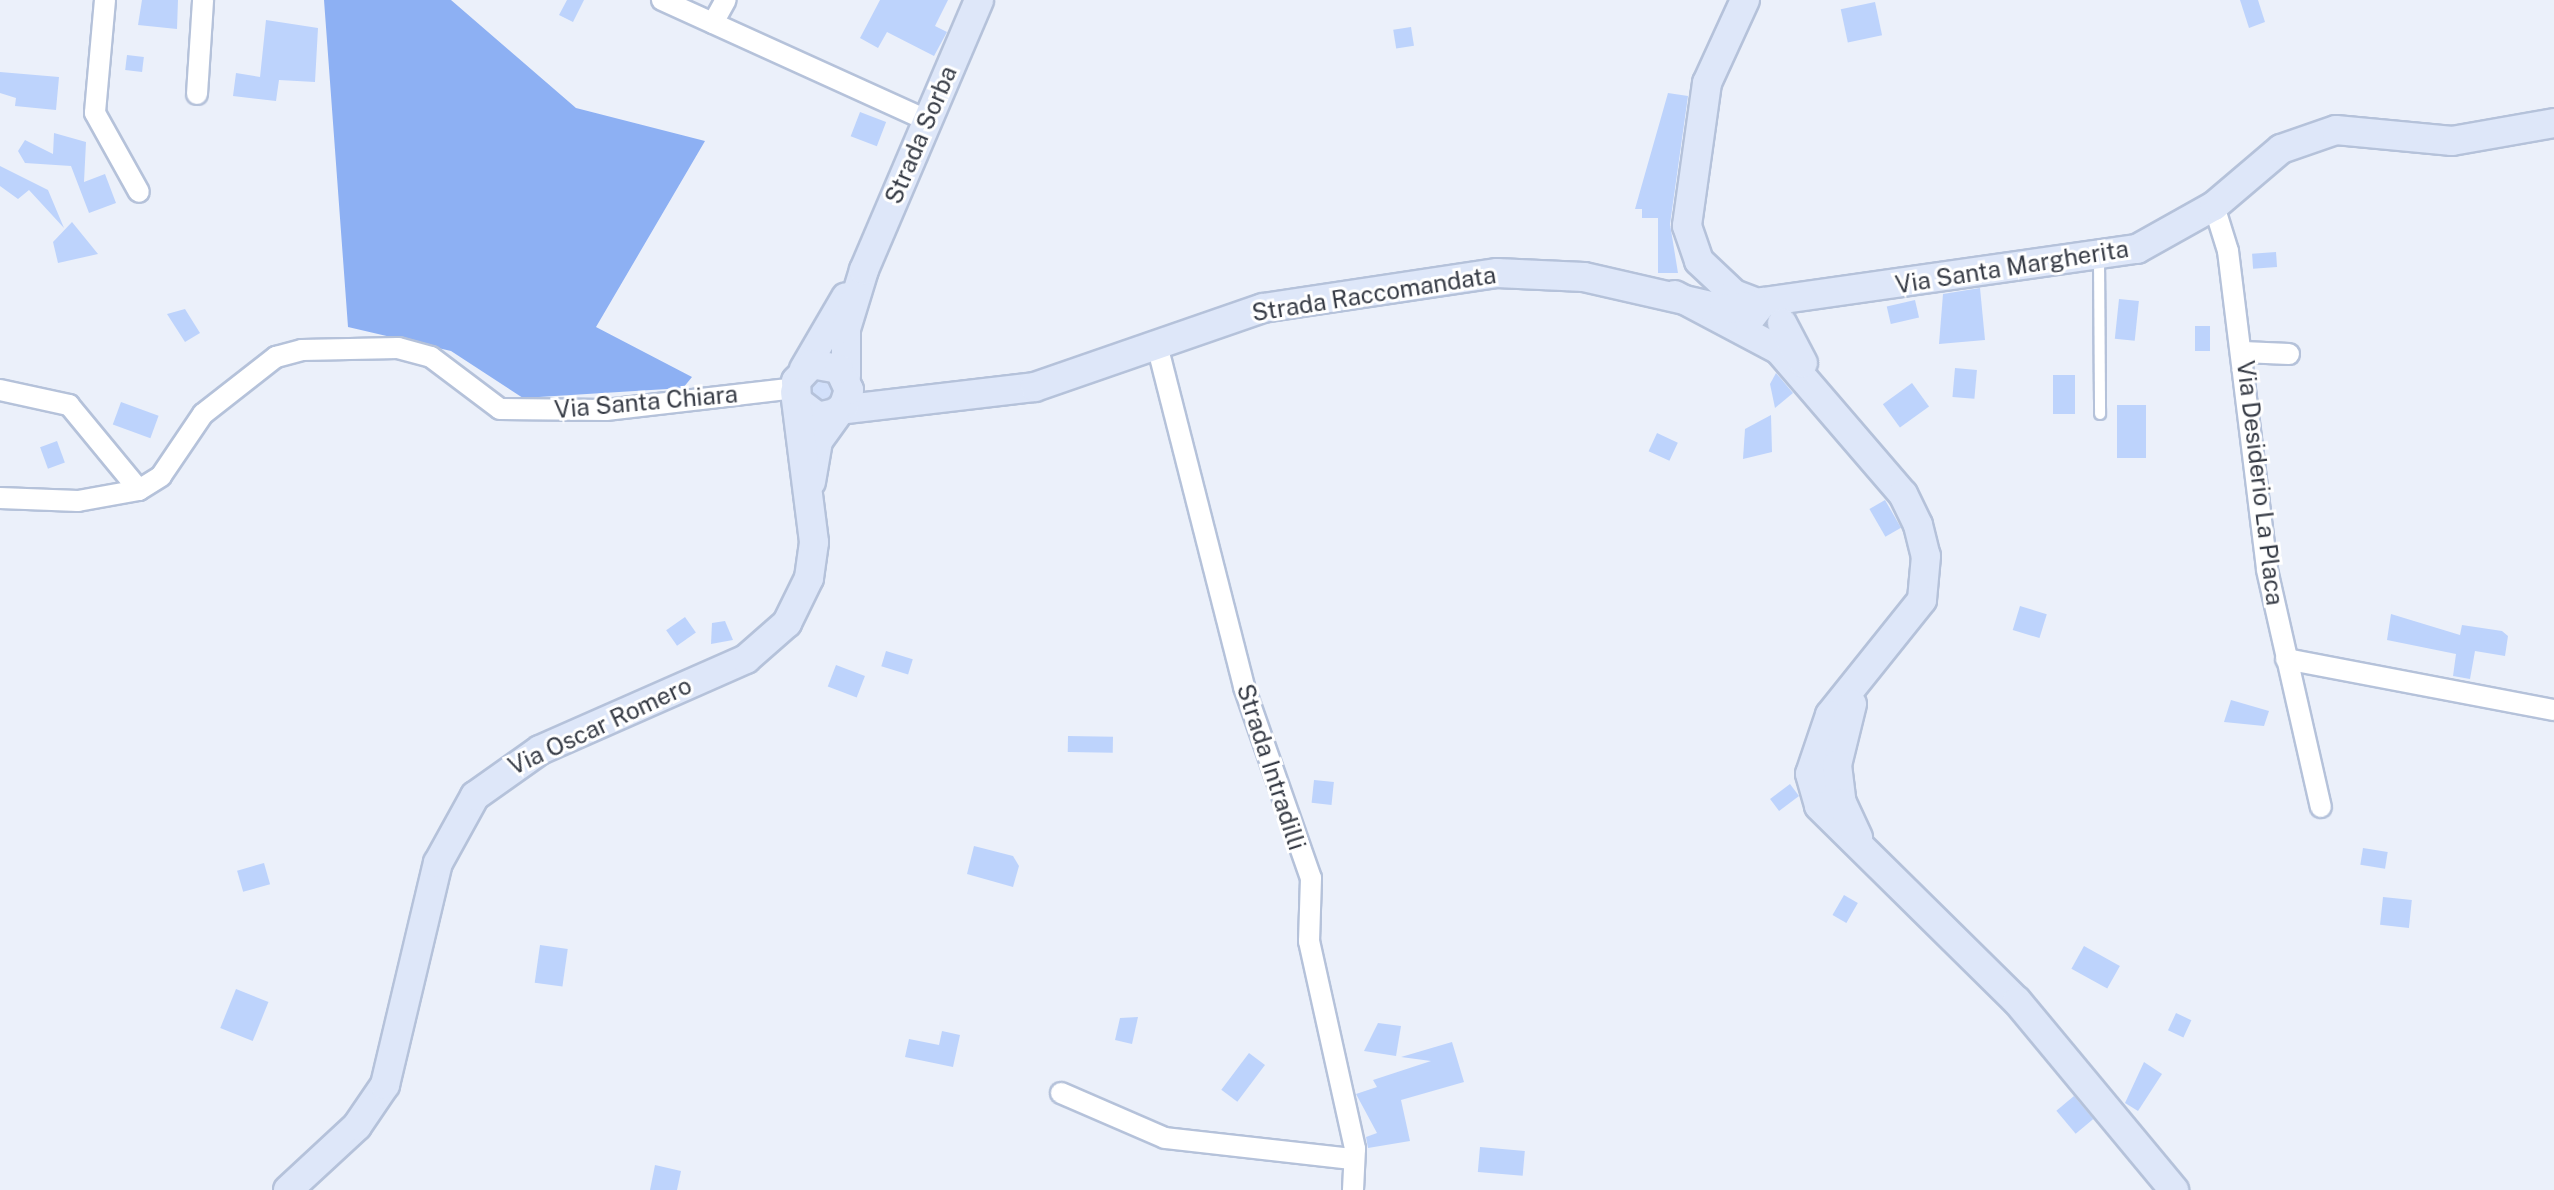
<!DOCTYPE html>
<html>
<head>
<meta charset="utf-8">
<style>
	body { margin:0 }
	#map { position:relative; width:2554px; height:1190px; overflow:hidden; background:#ebf0fa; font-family:"Public Sans",sans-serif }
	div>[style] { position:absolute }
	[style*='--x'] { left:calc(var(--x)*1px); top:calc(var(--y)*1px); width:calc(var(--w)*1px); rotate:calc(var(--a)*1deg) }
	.green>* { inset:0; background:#d2e0fa }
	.forest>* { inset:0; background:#8db0f3 }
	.building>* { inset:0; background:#bdd3fc; transform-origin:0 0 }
	.roads { filter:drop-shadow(2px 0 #b5c2da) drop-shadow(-2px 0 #b5c2da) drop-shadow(0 2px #b5c2da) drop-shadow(0 -2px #b5c2da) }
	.lane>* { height:10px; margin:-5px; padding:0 5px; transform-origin:5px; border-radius:5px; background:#fff }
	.street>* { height:20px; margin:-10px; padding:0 10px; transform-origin:10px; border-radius:10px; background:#fff }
	.secondary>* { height:28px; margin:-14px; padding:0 14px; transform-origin:14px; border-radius:14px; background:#dee7f9 }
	span { translate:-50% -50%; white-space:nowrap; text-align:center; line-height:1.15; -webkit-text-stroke:6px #fff; paint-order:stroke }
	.street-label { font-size:24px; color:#363b45 }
</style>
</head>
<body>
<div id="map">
	<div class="green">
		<i style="clip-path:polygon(834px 377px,836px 399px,815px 404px,808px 380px)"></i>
	</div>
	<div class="forest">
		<i style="clip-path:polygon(324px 0,451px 0,576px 108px,705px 141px,596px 327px,692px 377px,683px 388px,523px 398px,451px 351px,348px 327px)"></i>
	</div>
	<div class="building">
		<i style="clip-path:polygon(142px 0,178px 0,177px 29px,138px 25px)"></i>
		<i style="clip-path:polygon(567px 0,584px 0,573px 22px,559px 15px)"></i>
		<i style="clip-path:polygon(880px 0,948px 0,935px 26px,947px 32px,934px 56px,887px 32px,878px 48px,860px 38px)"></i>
		<i style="clip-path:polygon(2240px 0,2258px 0,2265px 22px,2249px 28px)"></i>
		<i style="left:1875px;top:2px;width:34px;height:35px;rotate:78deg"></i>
		<i style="clip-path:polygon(266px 20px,318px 28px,315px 82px,279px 80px,276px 101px,233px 96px,236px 73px,260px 77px)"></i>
		<i style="left:1411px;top:27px;width:19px;height:18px;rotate:81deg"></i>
		<i style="left:127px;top:55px;width:17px;height:15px;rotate:7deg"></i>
		<i style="clip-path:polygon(0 72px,59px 77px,56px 110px,15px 106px,16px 98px,0 93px)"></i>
		<i style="clip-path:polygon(1668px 93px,1688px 96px,1670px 224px,1678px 273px,1658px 273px,1658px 218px,1642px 218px,1642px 209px,1635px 209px)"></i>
		<i style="left:860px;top:112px;width:28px;height:26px;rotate:21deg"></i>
		<i style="clip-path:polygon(54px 133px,86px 142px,84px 182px,105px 174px,116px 203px,89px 213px,71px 166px,25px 163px,18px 151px,25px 140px,53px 154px)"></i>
		<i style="clip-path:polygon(0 166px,48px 190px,64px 228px,29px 190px,18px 199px,0 186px)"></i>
		<i style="clip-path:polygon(72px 222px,98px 254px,58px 263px,53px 242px)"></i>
		<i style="left:2276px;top:252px;width:15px;height:24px;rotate:86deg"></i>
		<i style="clip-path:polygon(1980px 288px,1985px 340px,1939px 344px,1943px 294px)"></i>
		<i style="left:2119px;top:299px;width:20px;height:40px;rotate:6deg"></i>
		<i style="left:1915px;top:300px;width:18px;height:29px;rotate:77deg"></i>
		<i style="clip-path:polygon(185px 309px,200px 333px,185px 342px,167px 314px)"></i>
		<i style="left:2195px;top:326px;width:15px;height:25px"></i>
		<i style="left:1955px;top:368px;width:22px;height:29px;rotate:5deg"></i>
		<i style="clip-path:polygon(1776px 373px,1793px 393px,1775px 408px,1770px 384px)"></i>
		<i style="left:2075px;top:375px;width:39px;height:22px;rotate:90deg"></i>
		<i style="left:1912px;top:383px;width:29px;height:36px;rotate:54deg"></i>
		<i style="left:121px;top:402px;width:40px;height:24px;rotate:20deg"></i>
		<i style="left:2117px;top:405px;width:29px;height:53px"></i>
		<i style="clip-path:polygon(1771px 415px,1772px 452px,1743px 459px,1745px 429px)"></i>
		<i style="left:1657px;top:433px;width:23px;height:20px;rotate:25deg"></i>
		<i style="left:57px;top:441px;width:23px;height:18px;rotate:70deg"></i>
		<i style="left:1885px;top:500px;width:32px;height:18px;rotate:60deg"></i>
		<i style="left:2020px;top:606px;width:28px;height:25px;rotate:17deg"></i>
		<i style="clip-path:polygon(2391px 614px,2460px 635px,2462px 625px,2502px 631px,2508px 636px,2505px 656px,2475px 651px,2470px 679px,2453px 676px,2456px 654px,2387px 640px)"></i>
		<i style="left:685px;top:617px;width:19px;height:23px;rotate:55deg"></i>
		<i style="clip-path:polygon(725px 621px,733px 640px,711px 644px,712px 623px)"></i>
		<i style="left:886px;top:651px;width:28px;height:16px;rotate:17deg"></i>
		<i style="left:836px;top:665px;width:31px;height:23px;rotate:21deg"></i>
		<i style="clip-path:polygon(2231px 700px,2269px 711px,2264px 726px,2224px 722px)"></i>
		<i style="left:1068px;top:736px;width:45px;height:16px;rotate:1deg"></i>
		<i style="left:1314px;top:780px;width:20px;height:23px;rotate:6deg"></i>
		<i style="left:1790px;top:784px;width:15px;height:25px;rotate:53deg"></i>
		<i style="clip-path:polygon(974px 846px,1013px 856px,1019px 866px,1013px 887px,967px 874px)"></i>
		<i style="left:2363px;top:848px;width:25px;height:17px;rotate:9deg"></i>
		<i style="left:264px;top:863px;width:22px;height:28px;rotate:74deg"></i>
		<i style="left:1844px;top:895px;width:16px;height:23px;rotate:30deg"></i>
		<i style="left:2383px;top:897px;width:29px;height:28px;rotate:6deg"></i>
		<i style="left:540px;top:945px;width:28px;height:38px;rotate:8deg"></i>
		<i style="left:2084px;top:946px;width:41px;height:26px;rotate:29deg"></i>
		<i style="left:236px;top:989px;width:35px;height:42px;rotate:22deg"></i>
		<i style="left:2176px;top:1013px;width:17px;height:19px;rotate:25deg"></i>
		<i style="clip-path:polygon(1138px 1017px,1132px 1044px,1115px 1040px,1120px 1018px)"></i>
		<i style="clip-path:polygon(1378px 1023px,1401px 1026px,1396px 1056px,1364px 1051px)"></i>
		<i style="clip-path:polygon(942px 1031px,960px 1035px,953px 1067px,905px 1057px,909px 1039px,939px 1045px)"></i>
		<i style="clip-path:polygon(1452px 1042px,1464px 1082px,1401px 1100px,1410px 1141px,1368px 1148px,1366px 1137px,1377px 1133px,1356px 1094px,1377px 1087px,1373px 1080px,1431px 1061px,1401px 1057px)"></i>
		<i style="left:1249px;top:1053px;width:20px;height:46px;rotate:37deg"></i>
		<i style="clip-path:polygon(2144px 1062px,2162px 1074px,2138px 1111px,2125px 1103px)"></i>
		<i style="left:2074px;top:1096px;width:30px;height:23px;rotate:50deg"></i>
		<i style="left:1480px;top:1147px;width:45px;height:25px;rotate:5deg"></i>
		<i style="clip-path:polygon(655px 1165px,681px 1171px,677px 1190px,650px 1190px)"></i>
	</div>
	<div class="roads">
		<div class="lane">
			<i style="--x:2099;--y:259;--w:155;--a:89.6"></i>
		</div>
		<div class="street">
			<i style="--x:105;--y:0;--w:113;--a:95.1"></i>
			<i style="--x:95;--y:113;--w:90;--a:60.9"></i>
			<i style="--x:662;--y:0;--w:290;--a:24.4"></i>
			<i style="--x:713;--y:23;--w:26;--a:-61"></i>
			<i style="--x:197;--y:94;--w:94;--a:-86.3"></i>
			<i style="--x:2214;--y:206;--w:47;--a:72.7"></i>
			<i style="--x:2228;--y:251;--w:321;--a:83"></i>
			<i style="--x:2267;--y:570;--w:243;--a:77.2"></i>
			<i style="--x:1157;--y:345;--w:353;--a:75.7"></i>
			<i style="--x:1244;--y:687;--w:202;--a:70.7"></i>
			<i style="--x:1311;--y:878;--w:63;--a:91.8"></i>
			<i style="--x:1309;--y:941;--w:213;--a:77.5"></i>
			<i style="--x:1355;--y:1149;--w:41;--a:92.8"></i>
			<i style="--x:2243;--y:352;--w:46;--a:2.5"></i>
			<i style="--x:0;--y:390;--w:71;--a:12.3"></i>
			<i style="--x:69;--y:405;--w:110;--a:50.5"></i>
			<i style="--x:0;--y:498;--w:78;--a:2.2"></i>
			<i style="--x:78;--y:501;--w:62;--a:-10.2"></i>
			<i style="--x:139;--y:490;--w:26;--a:-32"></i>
			<i style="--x:161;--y:476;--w:75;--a:-55.9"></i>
			<i style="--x:203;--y:414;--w:93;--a:-38"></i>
			<i style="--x:276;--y:357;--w:27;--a:-15"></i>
			<i style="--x:302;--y:350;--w:96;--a:-1.2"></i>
			<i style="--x:398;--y:348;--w:34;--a:15"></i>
			<i style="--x:431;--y:357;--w:86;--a:37"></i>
			<i style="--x:500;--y:409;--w:106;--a:0.5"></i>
			<i style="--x:606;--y:410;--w:190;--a:-6.6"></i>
			<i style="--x:2286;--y:659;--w:273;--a:10.8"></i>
			<i style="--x:1061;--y:1093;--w:113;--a:23.4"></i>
			<i style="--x:1165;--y:1138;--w:187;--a:6.4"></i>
		</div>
		<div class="secondary">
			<i style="--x:1745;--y:0;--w:91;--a:114.6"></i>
			<i style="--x:1707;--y:83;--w:144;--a:98"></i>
			<i style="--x:1687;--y:226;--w:37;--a:71"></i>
			<i style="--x:1699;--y:261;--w:48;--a:43.3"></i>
			<i style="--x:1734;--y:294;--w:26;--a:21"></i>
			<i style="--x:1675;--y:295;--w:118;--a:27.9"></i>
			<i style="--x:1779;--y:350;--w:190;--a:49.3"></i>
			<i style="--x:1903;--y:494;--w:34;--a:64"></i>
			<i style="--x:1918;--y:525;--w:32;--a:76"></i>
			<i style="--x:1926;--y:556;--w:44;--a:95.2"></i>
			<i style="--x:1922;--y:600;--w:147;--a:128.7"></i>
			<i style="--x:1830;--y:715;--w:62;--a:108.7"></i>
			<i style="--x:1810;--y:774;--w:33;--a:74"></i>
			<i style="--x:1819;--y:806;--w:278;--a:44.6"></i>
			<i style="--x:2017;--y:1001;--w:246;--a:50.3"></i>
			<i style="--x:1749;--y:320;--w:23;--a:-52"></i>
			<i style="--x:1763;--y:302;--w:378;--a:-8.1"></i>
			<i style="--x:2137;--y:249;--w:88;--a:-29.2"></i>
			<i style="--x:2214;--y:206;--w:88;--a:-40.4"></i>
			<i style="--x:2281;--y:149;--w:58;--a:-19.1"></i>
			<i style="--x:2336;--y:130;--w:117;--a:5.4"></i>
			<i style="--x:2452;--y:141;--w:104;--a:-10"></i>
			<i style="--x:1782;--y:323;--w:45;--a:62.3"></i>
			<i style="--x:804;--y:369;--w:83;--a:-59.7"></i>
			<i style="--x:846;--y:376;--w:47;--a:-90"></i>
			<i style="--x:846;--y:329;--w:62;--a:-73"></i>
			<i style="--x:864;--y:270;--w:293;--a:-66.9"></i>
			<i style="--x:839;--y:410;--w:197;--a:-6.7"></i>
			<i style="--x:1035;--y:387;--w:241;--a:-19.1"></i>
			<i style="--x:1263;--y:308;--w:237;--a:-8.5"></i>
			<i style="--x:1497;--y:273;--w:87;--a:2.6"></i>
			<i style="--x:1584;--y:277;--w:144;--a:12.9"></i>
			<i style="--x:1724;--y:309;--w:31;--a:-6"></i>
			<i style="--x:811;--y:482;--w:42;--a:-80.3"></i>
			<i style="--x:818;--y:441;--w:44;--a:-54.2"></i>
			<i style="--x:844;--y:405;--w:16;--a:-72"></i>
			<i style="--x:849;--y:390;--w:23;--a:-115"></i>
			<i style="--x:839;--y:369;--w:27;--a:-170"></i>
			<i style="--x:812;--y:364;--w:23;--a:133"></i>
			<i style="--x:796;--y:381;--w:20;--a:87"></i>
			<i style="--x:797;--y:401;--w:26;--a:37"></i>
			<i style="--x:818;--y:417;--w:17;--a:-13"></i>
			<i style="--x:1852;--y:704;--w:63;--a:103.8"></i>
			<i style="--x:1837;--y:765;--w:38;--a:83"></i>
			<i style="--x:1842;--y:803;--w:38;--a:65"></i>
			<i style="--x:288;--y:1190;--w:94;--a:-42.8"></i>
			<i style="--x:357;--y:1126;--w:50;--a:-55.7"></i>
			<i style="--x:385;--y:1085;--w:228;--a:-76.6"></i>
			<i style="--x:438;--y:863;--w:77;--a:-61.1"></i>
			<i style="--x:475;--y:796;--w:80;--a:-35.3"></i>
			<i style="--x:540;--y:750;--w:225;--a:-23.8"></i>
			<i style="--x:746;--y:659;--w:55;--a:-41.3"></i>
			<i style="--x:787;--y:623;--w:50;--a:-63.9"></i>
			<i style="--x:809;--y:578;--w:36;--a:-82"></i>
			<i style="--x:814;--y:542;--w:151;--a:-97.2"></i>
		</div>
	</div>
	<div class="street-label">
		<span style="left:921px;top:135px;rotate:-67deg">Strada Sorba</span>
		<span style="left:2012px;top:267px;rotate:-9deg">Via Santa Margherita</span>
		<span style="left:1374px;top:294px;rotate:-9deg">Strada Raccomandata</span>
		<span style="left:646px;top:402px;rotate:-5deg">Via Santa Chiara</span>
		<span style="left:2260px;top:483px;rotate:83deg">Via Desiderio La Placa</span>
		<span style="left:600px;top:726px;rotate:-25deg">Via Oscar Romero</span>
		<span style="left:1271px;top:767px;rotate:72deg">Strada Intradilli</span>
	</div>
</div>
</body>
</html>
